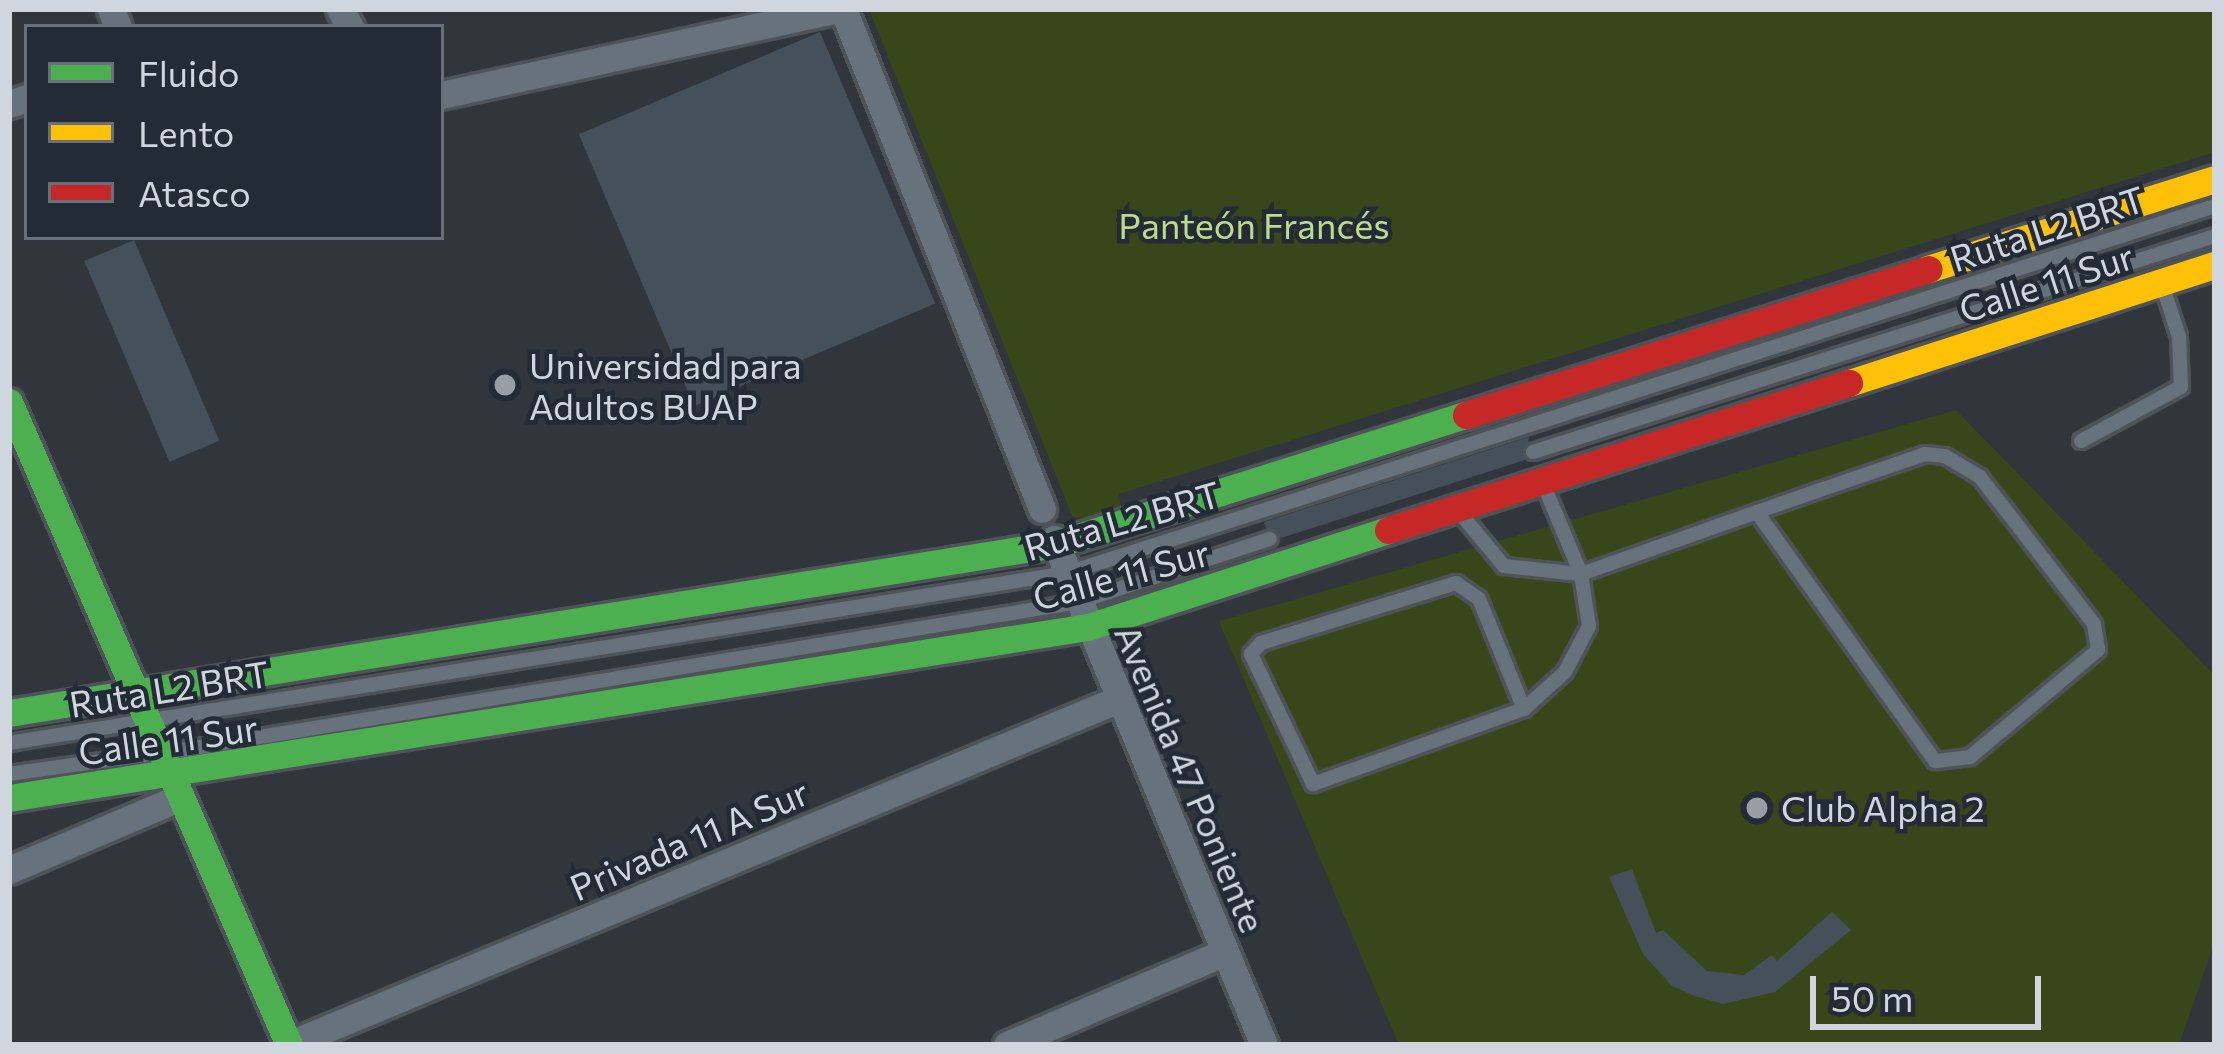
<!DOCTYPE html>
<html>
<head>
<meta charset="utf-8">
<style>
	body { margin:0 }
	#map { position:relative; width:2224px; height:1054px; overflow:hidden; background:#30363c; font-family:Commissioner,sans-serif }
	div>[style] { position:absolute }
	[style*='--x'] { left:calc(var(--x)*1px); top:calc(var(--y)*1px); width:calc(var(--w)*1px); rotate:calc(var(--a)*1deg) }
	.green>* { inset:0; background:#384719 }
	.building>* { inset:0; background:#46505b; transform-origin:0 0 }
	.roads { filter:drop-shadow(3px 0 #4e5358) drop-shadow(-3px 0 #4e5358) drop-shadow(0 3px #4e5358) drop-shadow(0 -3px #4e5358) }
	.lane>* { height:14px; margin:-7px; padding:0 7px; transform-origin:7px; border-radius:7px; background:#68727d }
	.street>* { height:27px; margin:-13.5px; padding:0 13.5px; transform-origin:13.5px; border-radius:13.5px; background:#68727d }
	.fast>* { height:27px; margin:-13.5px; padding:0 13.5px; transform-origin:13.5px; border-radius:13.5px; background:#4caf50 }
	.slow>* { height:27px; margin:-13.5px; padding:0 13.5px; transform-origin:13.5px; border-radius:13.5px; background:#ffc107 }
	.jam>* { height:27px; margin:-13.5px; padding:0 13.5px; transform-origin:13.5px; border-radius:13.5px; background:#c62828 }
	.dots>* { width:33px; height:33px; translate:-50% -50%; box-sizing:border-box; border:6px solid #222b36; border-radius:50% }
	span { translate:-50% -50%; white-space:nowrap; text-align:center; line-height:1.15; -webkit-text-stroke:9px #222b36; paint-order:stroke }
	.park-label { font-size:36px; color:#bddb88 }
	.street-label { font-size:36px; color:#d0d6de }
	.poi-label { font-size:36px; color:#d0d6de }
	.left { translate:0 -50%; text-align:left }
	.frame { position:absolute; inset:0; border:12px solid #d0d6de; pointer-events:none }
	.legend { position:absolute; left:24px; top:24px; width:420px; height:216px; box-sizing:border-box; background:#222b36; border:3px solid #686f79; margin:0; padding:15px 21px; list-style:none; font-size:36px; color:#d0d6de }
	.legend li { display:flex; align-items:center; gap:24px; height:60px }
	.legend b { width:60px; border:3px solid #686f79 }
	.scale { position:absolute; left:1810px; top:976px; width:231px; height:54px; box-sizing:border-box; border:6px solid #d0d6de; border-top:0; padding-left:15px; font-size:36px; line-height:42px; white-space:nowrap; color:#d0d6de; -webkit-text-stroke:9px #222b36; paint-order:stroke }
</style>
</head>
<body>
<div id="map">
	<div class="green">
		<i style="clip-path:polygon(869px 9px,2215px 9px,2215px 152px,1119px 494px,1122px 514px,1073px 518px)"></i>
		<i style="clip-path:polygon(1956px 410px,2215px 676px,2215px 941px,2179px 1045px,1399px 1045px,1219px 621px)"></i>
	</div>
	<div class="building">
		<i style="left:820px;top:32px;width:295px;height:262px;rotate:67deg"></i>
		<i style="left:134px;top:240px;width:218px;height:54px;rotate:67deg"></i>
		<i style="clip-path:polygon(1529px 437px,1525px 460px,1281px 538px,1266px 528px,1264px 522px)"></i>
		<i style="clip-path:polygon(1632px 869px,1656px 933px,1663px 930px,1707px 971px,1744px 975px,1772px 955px,1777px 961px,1832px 912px,1851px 930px,1775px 992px,1723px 1004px,1695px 996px,1672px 986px,1643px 954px,1609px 877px)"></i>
	</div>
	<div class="roads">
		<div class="lane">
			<i style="--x:2081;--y:441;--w:114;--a:-28.4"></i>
			<i style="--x:2181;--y:387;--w:50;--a:-92.3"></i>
			<i style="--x:2179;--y:337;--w:52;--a:-107.7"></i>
			<i style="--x:1533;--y:452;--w:715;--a:-17.57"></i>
			<i style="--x:1460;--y:513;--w:69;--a:50.3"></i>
			<i style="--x:1504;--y:566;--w:77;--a:5.9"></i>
			<i style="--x:1581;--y:574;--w:187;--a:-19.4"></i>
			<i style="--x:1757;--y:512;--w:67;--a:-19.2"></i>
			<i style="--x:1820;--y:490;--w:111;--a:-18.9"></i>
			<i style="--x:1925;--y:454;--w:20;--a:6"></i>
			<i style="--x:1945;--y:456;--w:41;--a:31"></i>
			<i style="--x:1980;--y:477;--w:186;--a:52.2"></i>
			<i style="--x:2094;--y:624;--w:26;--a:81"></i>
			<i style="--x:2098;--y:650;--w:167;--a:140.1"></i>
			<i style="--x:1970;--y:757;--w:35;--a:173"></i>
			<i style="--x:1935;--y:761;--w:306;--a:-125.6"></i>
			<i style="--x:1524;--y:709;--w:119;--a:-112.2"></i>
			<i style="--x:1479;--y:599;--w:28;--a:-145"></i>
			<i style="--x:1456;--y:583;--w:204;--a:162.9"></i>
			<i style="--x:1261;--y:643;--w:15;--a:132"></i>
			<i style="--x:1251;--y:654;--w:144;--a:64.5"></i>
			<i style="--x:1313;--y:784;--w:224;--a:-19.6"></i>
			<i style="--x:1524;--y:709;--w:55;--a:-42.1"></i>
			<i style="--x:1565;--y:672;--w:52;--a:-62.4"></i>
			<i style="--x:1589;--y:626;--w:53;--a:-98.7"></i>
			<i style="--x:1581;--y:574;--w:93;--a:-112.7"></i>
			<i style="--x:9;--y:743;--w:1072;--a:-9.13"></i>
			<i style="--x:1067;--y:573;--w:1205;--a:-17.73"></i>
			<i style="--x:181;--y:750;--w:910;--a:-9.36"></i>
			<i style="--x:1079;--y:602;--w:201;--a:-18.3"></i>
			<i style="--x:9;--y:774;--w:151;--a:-8"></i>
		</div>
		<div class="street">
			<i style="--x:111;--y:9;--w:19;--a:69"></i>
			<i style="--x:340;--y:9;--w:21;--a:61"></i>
			<i style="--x:843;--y:9;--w:538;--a:68.3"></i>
			<i style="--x:441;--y:95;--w:408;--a:-12.2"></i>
			<i style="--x:9;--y:104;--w:19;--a:-18"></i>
			<i style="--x:1054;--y:539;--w:548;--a:67.46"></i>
			<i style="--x:9;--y:870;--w:187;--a:-23"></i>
			<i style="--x:288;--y:1045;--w:900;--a:-22.61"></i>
			<i style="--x:1007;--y:1045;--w:237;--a:-23.1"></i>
		</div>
		<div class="fast">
			<i style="--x:9;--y:402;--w:701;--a:66.47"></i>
			<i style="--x:9;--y:713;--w:1061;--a:-9.17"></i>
			<i style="--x:1056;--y:544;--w:430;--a:-17.5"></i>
			<i style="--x:9;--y:798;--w:1092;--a:-9.01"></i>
			<i style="--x:1088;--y:627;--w:315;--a:-17.9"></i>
		</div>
		<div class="slow">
			<i style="--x:1928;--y:269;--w:301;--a:-17.4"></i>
			<i style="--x:1849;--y:383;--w:385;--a:-17.9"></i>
		</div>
		<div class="jam">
			<i style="--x:1466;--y:415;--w:485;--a:-17.5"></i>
			<i style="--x:1388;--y:530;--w:484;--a:-17.7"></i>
		</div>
	</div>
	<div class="dots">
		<i style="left:505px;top:385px;background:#989ea5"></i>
		<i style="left:1757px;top:808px;background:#989ea5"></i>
	</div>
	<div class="park-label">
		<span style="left:1254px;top:225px">Panteón Francés</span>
	</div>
	<div class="street-label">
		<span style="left:2047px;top:228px;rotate:-18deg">Ruta L2 BRT</span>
		<span style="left:2046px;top:282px;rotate:-18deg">Calle 11 Sur</span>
		<span style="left:1122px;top:520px;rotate:-16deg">Ruta L2 BRT</span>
		<span style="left:1121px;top:574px;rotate:-15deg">Calle 11 Sur</span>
		<span style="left:169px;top:688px;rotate:-9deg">Ruta L2 BRT</span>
		<span style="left:168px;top:739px;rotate:-8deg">Calle 11 Sur</span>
		<span style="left:1191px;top:778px;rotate:67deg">Avenida 47 Poniente</span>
		<span style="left:689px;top:839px;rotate:-23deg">Privada 11 A Sur</span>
	</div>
	<div class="poi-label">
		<span class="left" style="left:529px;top:385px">Universidad para<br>Adultos BUAP</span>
		<span class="left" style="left:1781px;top:808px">Club Alpha 2</span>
	</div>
	<div class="frame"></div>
	<ul class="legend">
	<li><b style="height:15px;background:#4caf50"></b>Fluido</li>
	<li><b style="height:15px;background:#ffc107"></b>Lento</li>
	<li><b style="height:15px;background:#c62828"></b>Atasco</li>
	</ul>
	<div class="scale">50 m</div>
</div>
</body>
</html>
